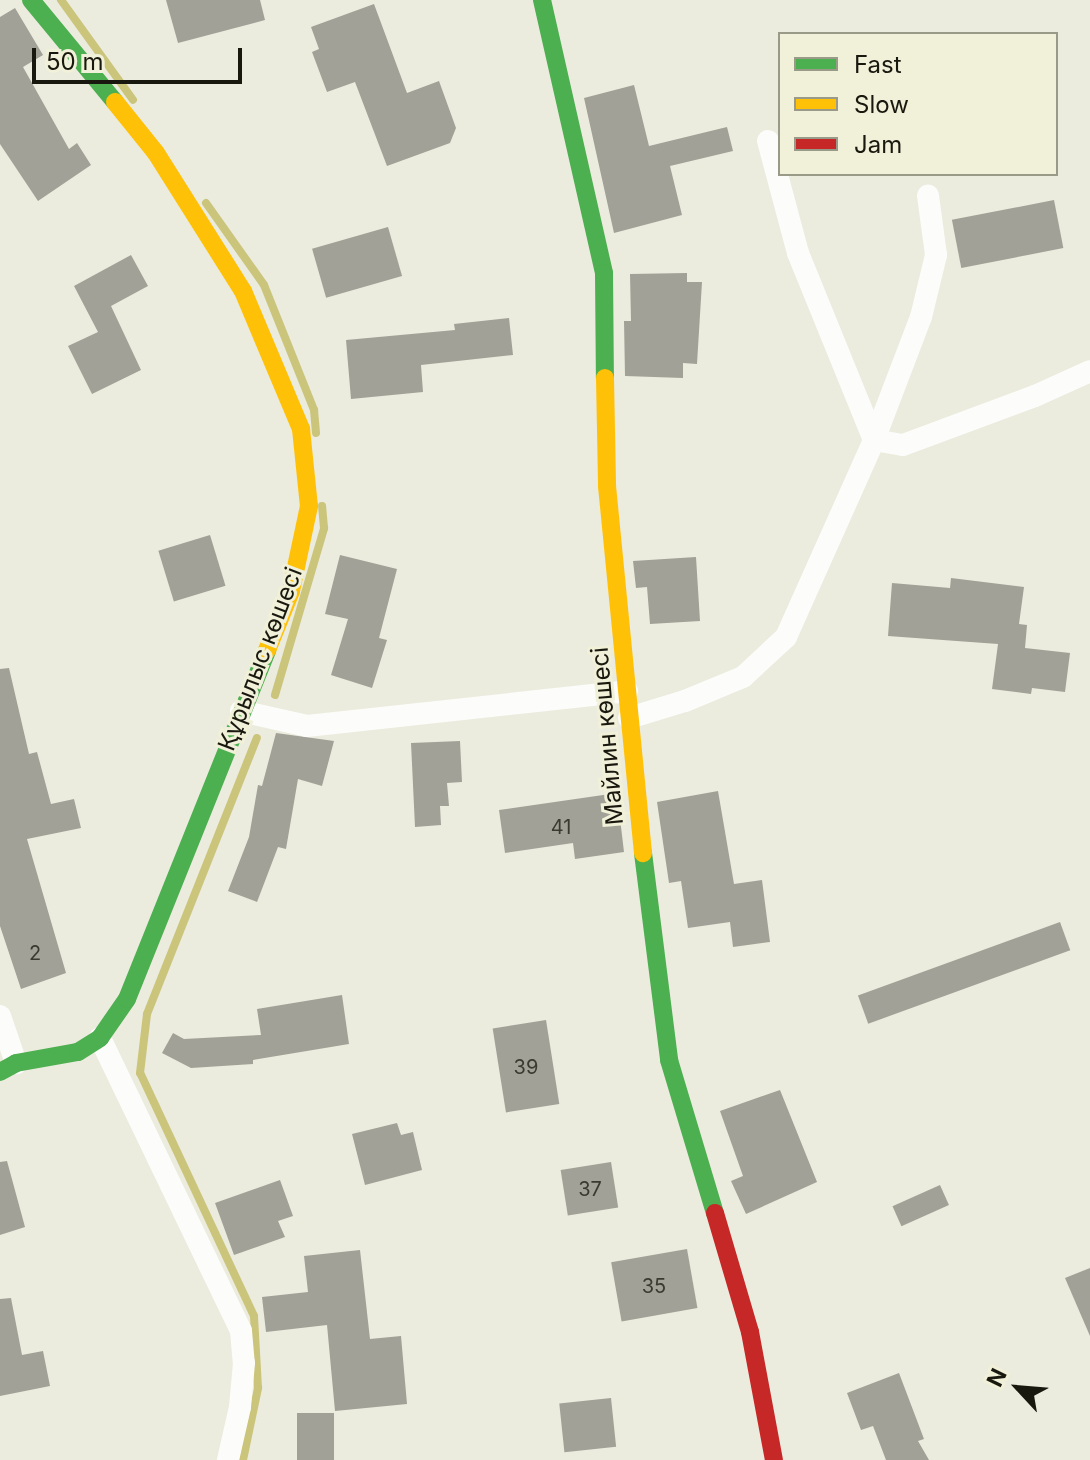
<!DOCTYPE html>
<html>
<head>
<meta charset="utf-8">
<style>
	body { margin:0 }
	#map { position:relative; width:1090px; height:1460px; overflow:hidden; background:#ebebde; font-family:Inter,sans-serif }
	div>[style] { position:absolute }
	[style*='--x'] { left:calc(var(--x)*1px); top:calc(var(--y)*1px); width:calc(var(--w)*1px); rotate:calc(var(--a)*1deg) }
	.stream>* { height:8px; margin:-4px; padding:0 4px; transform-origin:4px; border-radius:4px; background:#cbc47b }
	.building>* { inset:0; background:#a2a197; transform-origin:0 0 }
	.street>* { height:22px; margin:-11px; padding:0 11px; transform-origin:11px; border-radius:11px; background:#fcfcfa }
	.fast>* { height:18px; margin:-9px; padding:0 9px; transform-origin:9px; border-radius:9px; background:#4caf50 }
	.slow>* { height:18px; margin:-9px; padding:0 9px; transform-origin:9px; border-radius:9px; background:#ffc107 }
	.jam>* { height:18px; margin:-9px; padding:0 9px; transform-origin:9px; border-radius:9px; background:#c62828 }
	span { translate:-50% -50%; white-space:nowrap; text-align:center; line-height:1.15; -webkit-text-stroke:6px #f1f0d8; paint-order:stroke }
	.number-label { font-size:20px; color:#3a3a31 }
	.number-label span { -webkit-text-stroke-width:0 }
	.street-label { font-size:24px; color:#18180f }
	.legend { position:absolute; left:778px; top:32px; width:280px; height:144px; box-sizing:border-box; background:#f1f0d8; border:2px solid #9a9a88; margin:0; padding:10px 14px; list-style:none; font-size:24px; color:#18180f }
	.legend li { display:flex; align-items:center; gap:16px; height:40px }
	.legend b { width:40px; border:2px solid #9a9a88 }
	.north { position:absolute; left:978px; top:1348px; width:80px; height:80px; -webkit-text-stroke:6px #f1f0d8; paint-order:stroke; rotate:296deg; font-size:22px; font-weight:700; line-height:32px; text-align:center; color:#18180f }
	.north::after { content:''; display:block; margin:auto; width:28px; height:36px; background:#18180f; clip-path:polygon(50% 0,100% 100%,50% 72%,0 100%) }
	.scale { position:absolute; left:32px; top:48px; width:210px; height:36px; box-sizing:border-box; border:4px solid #18180f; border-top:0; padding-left:10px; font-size:24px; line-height:28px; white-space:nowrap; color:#18180f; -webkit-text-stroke:6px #f1f0d8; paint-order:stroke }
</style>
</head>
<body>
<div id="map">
	<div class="stream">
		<i style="--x:61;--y:0;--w:123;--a:54.2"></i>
		<i style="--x:206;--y:203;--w:100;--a:54.7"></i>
		<i style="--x:264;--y:285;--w:135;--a:68.2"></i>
		<i style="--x:314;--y:410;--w:23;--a:85"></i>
		<i style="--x:275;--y:695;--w:174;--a:-73.6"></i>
		<i style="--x:324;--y:528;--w:22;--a:-95"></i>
		<i style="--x:243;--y:1460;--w:74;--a:-78.2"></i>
		<i style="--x:258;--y:1388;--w:72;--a:-93.2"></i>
		<i style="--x:254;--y:1316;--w:268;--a:-115.1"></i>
		<i style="--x:140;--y:1073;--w:59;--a:-83.2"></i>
		<i style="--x:147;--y:1014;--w:297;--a:-68.3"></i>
	</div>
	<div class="building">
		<i style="clip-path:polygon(166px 0,260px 0,265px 20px,178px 43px)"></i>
		<i style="clip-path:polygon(374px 4px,407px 93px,439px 81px,456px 128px,450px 143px,387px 166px,355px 82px,327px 92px,312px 52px,319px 49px,311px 27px)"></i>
		<i style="clip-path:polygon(15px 8px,43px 55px,23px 67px,69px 149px,77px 143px,91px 165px,38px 201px,0 144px,0 17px)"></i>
		<i style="clip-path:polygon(634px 85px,649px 146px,727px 127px,733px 151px,670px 166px,682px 215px,614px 233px,584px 98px)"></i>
		<i style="left:1054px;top:200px;width:49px;height:104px;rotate:79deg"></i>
		<i style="left:388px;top:227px;width:51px;height:79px;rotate:74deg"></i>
		<i style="clip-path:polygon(131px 255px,148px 286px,111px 306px,141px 370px,92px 394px,68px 346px,98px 332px,74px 286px)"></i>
		<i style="clip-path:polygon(687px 273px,687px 282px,702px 282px,697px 364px,683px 363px,683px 378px,625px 376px,624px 321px,631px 321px,630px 274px)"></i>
		<i style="clip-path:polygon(509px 318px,513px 355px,421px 365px,423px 392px,351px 399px,346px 340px,455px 330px,454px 324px)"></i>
		<i style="left:210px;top:535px;width:53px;height:54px;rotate:73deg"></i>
		<i style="clip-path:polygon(340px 555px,397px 569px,379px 638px,387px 640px,372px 688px,331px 675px,348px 619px,325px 614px)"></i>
		<i style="clip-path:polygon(696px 557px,700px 621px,650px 624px,647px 587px,636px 588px,633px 561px)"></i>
		<i style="clip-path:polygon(951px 578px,1024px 587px,1019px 624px,1027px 625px,1025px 648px,1070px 653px,1065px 692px,1032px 688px,1031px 694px,992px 689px,998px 644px,888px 636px,892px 583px,950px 588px)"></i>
		<i style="clip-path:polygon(9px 668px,29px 754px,37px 752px,51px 804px,74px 799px,81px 828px,27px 839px,66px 973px,21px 989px,0 926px,0 669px)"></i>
		<i style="clip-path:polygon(276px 733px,334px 741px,322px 786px,298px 779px,286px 849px,278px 847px,257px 902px,228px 891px,249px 837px,258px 785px,262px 786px)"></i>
		<i style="clip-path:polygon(460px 741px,462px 782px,447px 783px,449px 806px,440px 806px,441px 825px,415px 827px,411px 743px)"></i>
		<i style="clip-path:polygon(718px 791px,734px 884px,762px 880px,770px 942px,733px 947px,730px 922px,688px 928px,681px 881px,669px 883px,657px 802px)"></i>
		<i style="clip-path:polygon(617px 793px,624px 852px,575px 859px,573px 843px,505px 853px,499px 810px)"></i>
		<i style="left:1060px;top:922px;width:30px;height:215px;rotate:70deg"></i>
		<i style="clip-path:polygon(342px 995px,349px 1044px,253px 1060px,253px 1064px,191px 1068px,162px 1053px,173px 1033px,184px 1039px,261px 1035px,257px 1009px)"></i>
		<i style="left:546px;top:1020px;width:85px;height:54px;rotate:81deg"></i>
		<i style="clip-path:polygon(780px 1090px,817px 1182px,746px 1214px,731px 1181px,743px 1176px,720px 1111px)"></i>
		<i style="clip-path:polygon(397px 1123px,401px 1135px,413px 1132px,422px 1170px,365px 1185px,352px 1134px)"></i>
		<i style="clip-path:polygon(7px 1161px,25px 1227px,0 1235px,0 1162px)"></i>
		<i style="left:611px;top:1162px;width:46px;height:51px;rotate:81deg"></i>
		<i style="clip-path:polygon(280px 1180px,293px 1216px,278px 1221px,285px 1237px,234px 1255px,215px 1203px)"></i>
		<i style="left:940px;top:1185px;width:22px;height:52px;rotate:66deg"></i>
		<i style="left:687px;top:1249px;width:60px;height:77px;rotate:80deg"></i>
		<i style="clip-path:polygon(360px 1250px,370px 1339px,401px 1336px,407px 1404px,335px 1411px,327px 1325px,266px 1332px,262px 1297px,308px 1292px,304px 1256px)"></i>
		<i style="clip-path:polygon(1090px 1268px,1090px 1336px,1065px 1278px)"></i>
		<i style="clip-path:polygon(11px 1298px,22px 1355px,43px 1351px,50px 1386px,0 1396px,0 1299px)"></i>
		<i style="clip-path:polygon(899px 1373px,924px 1439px,918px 1441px,929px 1460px,886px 1460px,873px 1426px,861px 1430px,847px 1393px)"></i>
		<i style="left:611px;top:1398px;width:49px;height:52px;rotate:84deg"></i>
		<i style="left:297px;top:1413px;width:37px;height:47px"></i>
	</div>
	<div class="street">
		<i style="--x:768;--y:141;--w:116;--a:75"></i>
		<i style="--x:798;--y:253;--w:202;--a:67.9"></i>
		<i style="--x:874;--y:440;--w:29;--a:10"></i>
		<i style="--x:903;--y:445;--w:141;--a:-20.4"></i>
		<i style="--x:1035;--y:396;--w:60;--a:-24.4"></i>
		<i style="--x:241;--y:711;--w:68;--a:12.8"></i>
		<i style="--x:307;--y:726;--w:322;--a:-6.2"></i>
		<i style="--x:629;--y:718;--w:59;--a:-16.9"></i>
		<i style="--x:685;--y:701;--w:63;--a:-22.5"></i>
		<i style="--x:743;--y:677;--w:59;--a:-42.9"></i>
		<i style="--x:786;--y:637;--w:216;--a:-65.9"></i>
		<i style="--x:874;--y:440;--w:132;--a:-69.1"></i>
		<i style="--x:921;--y:317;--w:64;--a:-76.4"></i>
		<i style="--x:936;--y:255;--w:60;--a:-97.7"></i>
		<i style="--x:0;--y:1016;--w:50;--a:71.2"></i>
		<i style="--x:100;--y:1038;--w:325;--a:64.3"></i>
		<i style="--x:241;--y:1331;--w:32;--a:85"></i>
		<i style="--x:244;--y:1363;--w:44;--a:95.2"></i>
		<i style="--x:240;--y:1407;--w:54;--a:102.8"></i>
	</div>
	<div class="fast">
		<i style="--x:31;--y:0;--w:132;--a:50.5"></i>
		<i style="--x:542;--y:0;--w:280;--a:77.2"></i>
		<i style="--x:604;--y:273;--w:105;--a:89.5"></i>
		<i style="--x:643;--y:853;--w:209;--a:82.8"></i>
		<i style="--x:669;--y:1060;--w:160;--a:73.3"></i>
		<i style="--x:0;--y:1072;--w:18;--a:-29"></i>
		<i style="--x:16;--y:1063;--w:63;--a:-10.1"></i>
		<i style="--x:78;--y:1052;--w:26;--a:-32"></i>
		<i style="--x:100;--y:1038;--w:47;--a:-55.3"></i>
		<i style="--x:127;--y:999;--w:376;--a:-68.1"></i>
	</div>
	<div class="slow">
		<i style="--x:115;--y:102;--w:65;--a:51.2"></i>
		<i style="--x:156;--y:153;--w:163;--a:57.8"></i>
		<i style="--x:243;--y:291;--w:150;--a:67.2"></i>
		<i style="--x:301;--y:429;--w:77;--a:84.1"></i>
		<i style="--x:309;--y:506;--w:87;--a:102"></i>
		<i style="--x:291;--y:591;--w:64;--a:112.1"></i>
		<i style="--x:605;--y:378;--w:108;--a:88.9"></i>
		<i style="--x:607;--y:486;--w:369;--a:84.4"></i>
	</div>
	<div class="jam">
		<i style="--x:715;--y:1213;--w:124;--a:73.6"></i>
		<i style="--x:750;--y:1332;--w:130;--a:79.4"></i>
	</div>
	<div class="number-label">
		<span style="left:561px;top:827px">41</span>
		<span style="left:35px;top:953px">2</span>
		<span style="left:526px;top:1067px">39</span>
		<span style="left:590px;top:1189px">37</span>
		<span style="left:654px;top:1286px">35</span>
	</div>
	<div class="street-label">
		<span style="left:260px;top:659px;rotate:-69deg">Құрылыс көшесі</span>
		<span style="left:607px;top:736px;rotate:-95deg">Майлин көшесі</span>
	</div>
	<ul class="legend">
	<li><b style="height:10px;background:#4caf50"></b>Fast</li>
	<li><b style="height:10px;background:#ffc107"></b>Slow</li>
	<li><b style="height:10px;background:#c62828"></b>Jam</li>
	</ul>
	<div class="north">N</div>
	<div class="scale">50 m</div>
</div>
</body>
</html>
